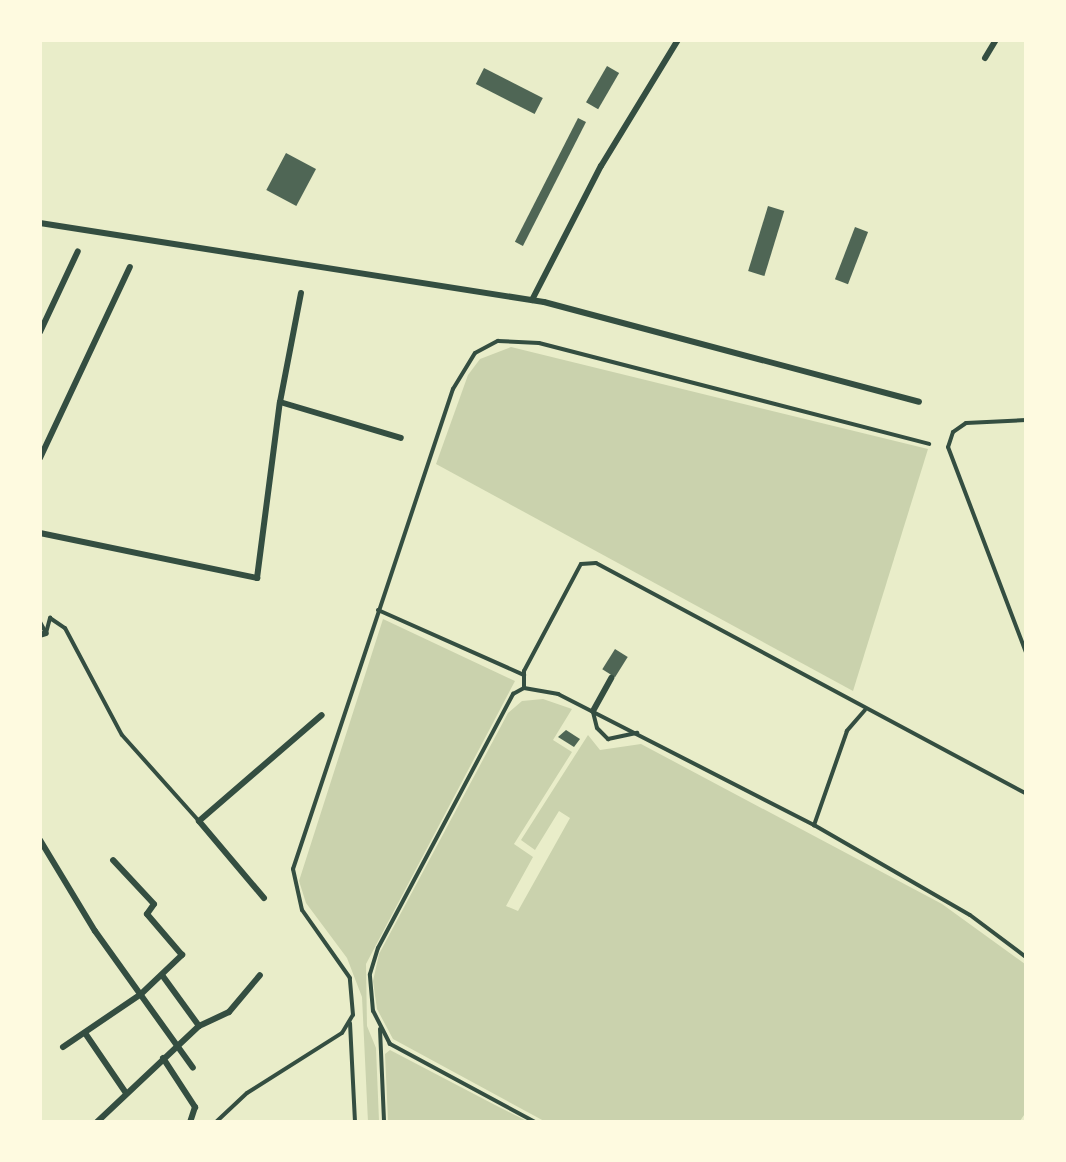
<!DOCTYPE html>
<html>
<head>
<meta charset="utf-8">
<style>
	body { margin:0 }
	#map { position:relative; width:1066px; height:1162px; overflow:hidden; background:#e9edc9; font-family:Signika,sans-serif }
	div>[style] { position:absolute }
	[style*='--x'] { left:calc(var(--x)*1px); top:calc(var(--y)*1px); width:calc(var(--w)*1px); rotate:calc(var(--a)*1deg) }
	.green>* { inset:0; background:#cad2ad }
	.building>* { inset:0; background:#4f6655; transform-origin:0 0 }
	.service>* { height:4px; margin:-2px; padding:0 2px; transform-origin:2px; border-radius:2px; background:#344e41 }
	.minor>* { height:6px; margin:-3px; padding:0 3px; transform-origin:3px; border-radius:3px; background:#344e41 }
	span { translate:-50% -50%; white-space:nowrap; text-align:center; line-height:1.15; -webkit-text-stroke:4.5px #fefae0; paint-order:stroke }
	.frame { position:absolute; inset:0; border:42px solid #fefae0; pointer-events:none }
</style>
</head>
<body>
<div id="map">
	<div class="green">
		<i style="clip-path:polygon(511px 347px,928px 449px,853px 691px,436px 464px,468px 375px,480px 359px)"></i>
		<i style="clip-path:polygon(383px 619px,515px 681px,366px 964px,367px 1026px,376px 1048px,379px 1121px,368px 1122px,362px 997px,347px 958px,306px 903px,299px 881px)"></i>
		<i style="clip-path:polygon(543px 699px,572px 709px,553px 740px,572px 752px,514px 844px,533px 857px,506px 906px,518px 911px,570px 818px,559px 811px,535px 850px,521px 840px,588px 735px,600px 750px,641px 744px,942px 904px,1025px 964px,1026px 1112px,1020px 1121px,544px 1121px,393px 1039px,377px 1009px,373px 981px,379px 954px,508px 713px,522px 701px)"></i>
		<i style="clip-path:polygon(390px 1050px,495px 1105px,527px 1121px,388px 1121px,385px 1054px)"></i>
	</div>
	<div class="building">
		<i style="left:607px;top:66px;width:14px;height:42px;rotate:30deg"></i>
		<i style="left:484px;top:68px;width:66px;height:18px;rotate:27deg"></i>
		<i style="left:578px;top:118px;width:9px;height:139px;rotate:27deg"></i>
		<i style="left:286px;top:153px;width:34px;height:42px;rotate:28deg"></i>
		<i style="left:768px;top:206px;width:17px;height:68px;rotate:17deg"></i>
		<i style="left:855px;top:227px;width:14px;height:56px;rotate:21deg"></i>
		<i style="left:615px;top:649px;width:15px;height:24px;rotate:32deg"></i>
		<i style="clip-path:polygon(566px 730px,580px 739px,574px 747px,558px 737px)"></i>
	</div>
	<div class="service">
		<i style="--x:1026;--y:420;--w:60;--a:177.1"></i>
		<i style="--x:966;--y:423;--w:16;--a:145"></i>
		<i style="--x:953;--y:432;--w:16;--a:108"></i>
		<i style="--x:948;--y:447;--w:219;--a:69.2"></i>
		<i style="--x:378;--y:610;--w:160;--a:24"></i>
		<i style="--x:40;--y:622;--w:13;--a:61"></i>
		<i style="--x:46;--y:633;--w:16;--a:-75"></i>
		<i style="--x:50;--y:618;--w:18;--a:34"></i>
		<i style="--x:65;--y:628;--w:121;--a:62"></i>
		<i style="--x:122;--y:735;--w:115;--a:48.2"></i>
		<i style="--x:524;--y:688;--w:35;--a:10"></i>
		<i style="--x:558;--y:694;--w:288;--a:27.1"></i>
		<i style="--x:865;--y:710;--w:28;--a:131"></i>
		<i style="--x:847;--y:731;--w:100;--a:109.3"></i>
		<i style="--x:814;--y:825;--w:180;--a:30"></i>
		<i style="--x:970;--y:915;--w:70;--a:36.9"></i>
		<i style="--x:593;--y:712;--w:16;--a:76"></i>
		<i style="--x:597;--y:728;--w:16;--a:45"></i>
		<i style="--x:608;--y:739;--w:30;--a:-12"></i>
		<i style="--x:350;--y:1023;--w:99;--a:87.1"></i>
		<i style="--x:380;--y:1029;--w:93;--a:87.5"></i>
		<i style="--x:216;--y:1122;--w:42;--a:-43.1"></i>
		<i style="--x:247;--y:1093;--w:112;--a:-32.3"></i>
		<i style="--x:342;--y:1033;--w:21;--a:-59"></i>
		<i style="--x:353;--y:1015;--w:37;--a:-95"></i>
		<i style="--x:350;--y:978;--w:83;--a:-125.2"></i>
		<i style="--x:302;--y:910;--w:42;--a:-102.4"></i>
		<i style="--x:293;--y:869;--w:506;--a:-71.57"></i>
		<i style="--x:453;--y:389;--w:42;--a:-58.6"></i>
		<i style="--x:475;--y:353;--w:26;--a:-28"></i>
		<i style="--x:498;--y:341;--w:41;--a:2.8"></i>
		<i style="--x:539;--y:343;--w:403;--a:14.5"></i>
		<i style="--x:535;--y:1122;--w:165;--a:-151.7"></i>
		<i style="--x:390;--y:1044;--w:37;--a:-117"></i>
		<i style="--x:373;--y:1011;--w:37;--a:-95"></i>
		<i style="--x:370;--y:974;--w:27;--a:-73"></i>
		<i style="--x:378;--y:948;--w:288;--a:-62"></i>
		<i style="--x:513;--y:694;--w:13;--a:-29"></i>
		<i style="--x:524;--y:688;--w:17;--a:-90"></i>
		<i style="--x:524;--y:671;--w:121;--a:-62"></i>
		<i style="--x:581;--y:564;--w:15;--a:-4"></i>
		<i style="--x:596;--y:563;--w:488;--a:28.2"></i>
	</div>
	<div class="minor">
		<i style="--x:985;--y:58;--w:21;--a:-59"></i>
		<i style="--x:40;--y:223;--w:510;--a:8.91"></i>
		<i style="--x:544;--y:302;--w:388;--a:14.9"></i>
		<i style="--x:532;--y:300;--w:151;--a:-62.8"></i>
		<i style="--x:601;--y:166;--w:148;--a:-58.6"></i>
		<i style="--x:40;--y:332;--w:89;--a:-64.9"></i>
		<i style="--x:280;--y:402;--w:126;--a:16.6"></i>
		<i style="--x:40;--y:458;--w:211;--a:-64.8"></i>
		<i style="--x:40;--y:533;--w:222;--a:11.7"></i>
		<i style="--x:257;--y:578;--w:177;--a:-82.6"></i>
		<i style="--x:280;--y:402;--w:111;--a:-79.1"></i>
		<i style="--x:40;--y:635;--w:6;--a:-18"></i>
		<i style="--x:593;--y:711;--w:38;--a:-61"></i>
		<i style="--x:40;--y:840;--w:106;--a:58.9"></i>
		<i style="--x:95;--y:931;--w:168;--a:54.4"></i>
		<i style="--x:264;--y:898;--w:101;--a:-130.2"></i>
		<i style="--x:199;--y:821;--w:162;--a:-40.8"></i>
		<i style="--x:162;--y:975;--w:63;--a:54"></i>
		<i style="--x:85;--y:1033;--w:73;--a:55.7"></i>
		<i style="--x:63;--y:1047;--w:94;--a:-34.2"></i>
		<i style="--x:141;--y:994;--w:57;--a:-43.6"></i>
		<i style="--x:182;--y:955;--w:54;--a:-130.5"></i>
		<i style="--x:147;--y:914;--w:12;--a:-55"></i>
		<i style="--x:154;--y:904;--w:60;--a:-133"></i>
		<i style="--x:163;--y:1058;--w:59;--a:56.9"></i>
		<i style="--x:195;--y:1107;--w:16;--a:108"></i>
		<i style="--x:97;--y:1122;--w:140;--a:-43.3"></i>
		<i style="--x:199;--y:1026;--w:33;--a:-25"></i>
		<i style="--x:229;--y:1012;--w:48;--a:-50"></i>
	</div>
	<div class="frame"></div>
</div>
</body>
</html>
